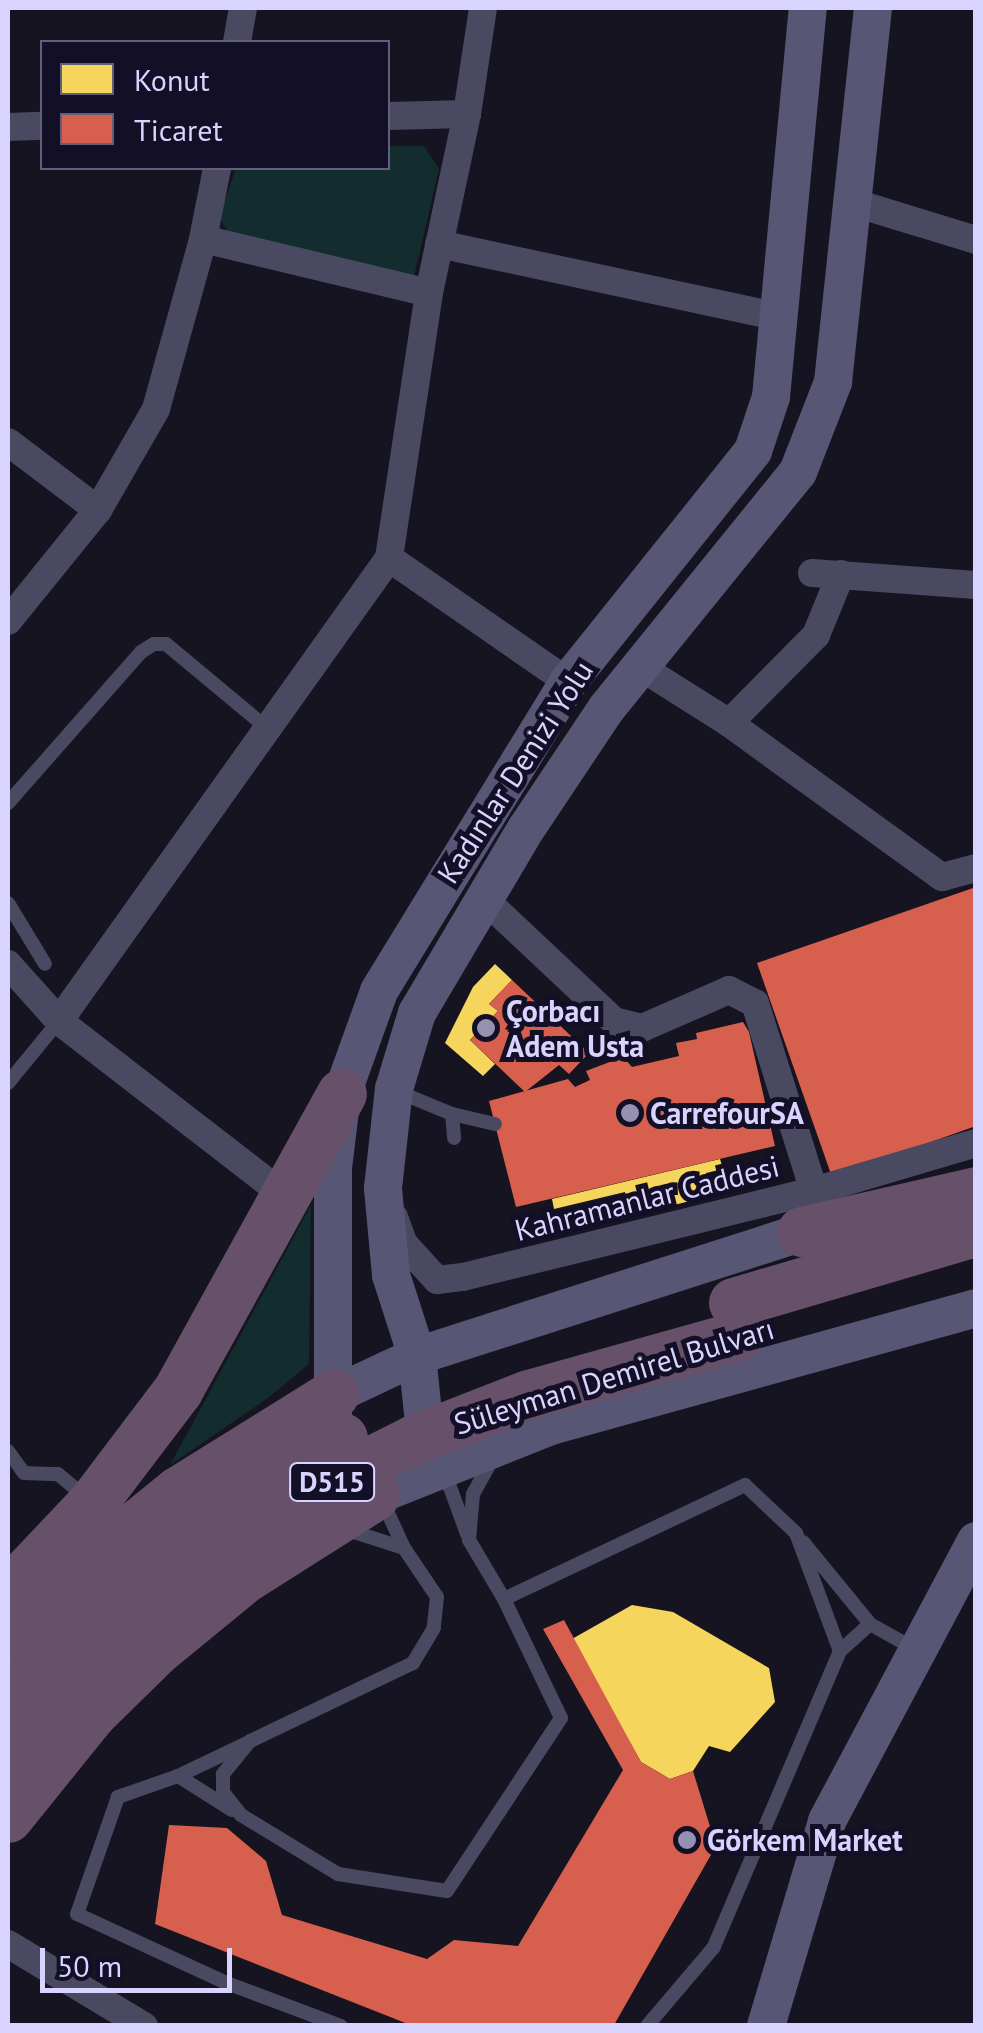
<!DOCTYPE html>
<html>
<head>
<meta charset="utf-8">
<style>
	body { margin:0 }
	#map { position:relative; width:983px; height:2033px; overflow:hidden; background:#161421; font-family:"PT Sans",sans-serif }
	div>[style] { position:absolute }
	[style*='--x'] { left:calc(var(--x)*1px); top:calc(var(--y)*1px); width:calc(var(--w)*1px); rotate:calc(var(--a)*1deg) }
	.green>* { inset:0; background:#132c2d }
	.homes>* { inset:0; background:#f6d55c }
	.shops>* { inset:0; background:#d6604d }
	.lane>* { height:14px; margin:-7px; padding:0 7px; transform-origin:7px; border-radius:7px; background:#4a4962 }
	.street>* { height:28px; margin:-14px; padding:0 14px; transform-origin:14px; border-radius:14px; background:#4a4962 }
	.secondary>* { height:38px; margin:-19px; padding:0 19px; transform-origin:19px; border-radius:19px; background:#575674 }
	.highway>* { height:50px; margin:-25px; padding:0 25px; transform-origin:25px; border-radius:25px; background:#67516a }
	.highway-bridge>* { height:50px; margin:-25px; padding:0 25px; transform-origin:25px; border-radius:25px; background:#67516a }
	.dots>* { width:28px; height:28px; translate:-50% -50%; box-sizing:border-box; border:5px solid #130f26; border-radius:50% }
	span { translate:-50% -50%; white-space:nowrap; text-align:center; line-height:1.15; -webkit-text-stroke:10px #130f26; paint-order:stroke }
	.shield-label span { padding:2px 8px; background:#130f26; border:2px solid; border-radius:8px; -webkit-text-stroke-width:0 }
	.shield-label { font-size:28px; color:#d9d4ff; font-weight:700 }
	.street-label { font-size:30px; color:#d9d4ff }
	.poi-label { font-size:30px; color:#d9d4ff; font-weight:700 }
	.left { translate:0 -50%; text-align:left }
	.frame { position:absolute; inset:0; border:10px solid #d9d4ff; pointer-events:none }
	.legend { position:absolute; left:40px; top:40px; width:350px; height:130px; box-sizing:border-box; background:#130f26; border:2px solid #625e7d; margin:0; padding:12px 18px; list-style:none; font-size:30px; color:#d9d4ff }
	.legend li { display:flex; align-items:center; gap:20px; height:50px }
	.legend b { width:50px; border:2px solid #625e7d }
	.scale { position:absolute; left:40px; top:1948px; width:192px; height:45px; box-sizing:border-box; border:5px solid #d9d4ff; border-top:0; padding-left:12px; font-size:30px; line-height:35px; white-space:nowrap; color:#d9d4ff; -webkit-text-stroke:8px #130f26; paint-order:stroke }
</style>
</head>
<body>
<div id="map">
	<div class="green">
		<i style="clip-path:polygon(388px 146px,424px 146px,439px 169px,414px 277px,231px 237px,219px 217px,236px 168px,388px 168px)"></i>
		<i style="clip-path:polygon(311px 1205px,309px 1364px,268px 1398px,170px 1465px)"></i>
	</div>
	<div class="homes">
		<i style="clip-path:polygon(495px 964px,512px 980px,489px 1004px,498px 1011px,470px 1040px,495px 1064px,483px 1076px,445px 1043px,473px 987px)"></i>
		<i style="clip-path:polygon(720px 1159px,723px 1169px,706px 1173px,710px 1196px,630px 1216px,625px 1192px,554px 1209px,552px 1199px)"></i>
		<i style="clip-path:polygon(632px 1605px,673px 1612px,769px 1668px,775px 1702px,730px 1752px,709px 1746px,693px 1771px,670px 1779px,641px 1762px,572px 1639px)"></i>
	</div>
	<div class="shops">
		<i style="clip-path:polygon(976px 887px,976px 1126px,832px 1177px,757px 963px)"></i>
		<i style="clip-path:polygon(512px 980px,589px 1053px,569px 1074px,559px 1065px,525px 1092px,470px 1040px,498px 1011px,489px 1004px)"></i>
		<i style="clip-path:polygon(743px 1022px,749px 1032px,775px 1146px,516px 1207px,489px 1101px,568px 1079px,575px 1087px,590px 1080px,586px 1071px,623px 1057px,632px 1067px,679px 1056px,676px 1043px,697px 1039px,696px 1033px)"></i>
		<i style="clip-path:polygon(564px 1620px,641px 1762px,670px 1779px,693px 1771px,716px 1846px,614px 2025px,413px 2026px,155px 1924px,169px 1825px,227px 1828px,266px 1861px,282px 1915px,427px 1959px,454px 1940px,518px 1946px,623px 1770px,543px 1629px)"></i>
	</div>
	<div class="lane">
		<i style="--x:8;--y:803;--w:201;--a:-48.6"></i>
		<i style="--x:141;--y:652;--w:15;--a:-32"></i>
		<i style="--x:154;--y:644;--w:12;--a:0"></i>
		<i style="--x:166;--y:644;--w:133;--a:39.8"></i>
		<i style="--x:8;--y:903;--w:71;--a:58.8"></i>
		<i style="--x:8;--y:1083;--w:80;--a:-50.6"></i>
		<i style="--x:394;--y:1090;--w:63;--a:22.5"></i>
		<i style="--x:452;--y:1114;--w:44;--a:13.1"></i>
		<i style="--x:452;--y:1114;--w:24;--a:85"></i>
		<i style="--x:8;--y:1451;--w:27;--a:54"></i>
		<i style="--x:24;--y:1473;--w:34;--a:2"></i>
		<i style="--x:58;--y:1474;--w:39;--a:40"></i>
		<i style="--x:438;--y:1473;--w:18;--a:49"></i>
		<i style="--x:450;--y:1487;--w:50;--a:70.1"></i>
		<i style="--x:382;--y:1500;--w:53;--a:65.4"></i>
		<i style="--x:345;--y:1529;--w:62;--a:17.9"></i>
		<i style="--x:404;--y:1548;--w:59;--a:56"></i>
		<i style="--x:437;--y:1597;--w:31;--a:96"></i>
		<i style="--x:434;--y:1628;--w:41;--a:121"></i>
		<i style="--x:413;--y:1663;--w:181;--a:154.4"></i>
		<i style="--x:250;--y:1741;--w:43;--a:129.3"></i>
		<i style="--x:223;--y:1774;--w:18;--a:90"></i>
		<i style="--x:223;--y:1792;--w:29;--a:52"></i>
		<i style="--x:241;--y:1815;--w:114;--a:31.3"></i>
		<i style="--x:338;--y:1874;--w:110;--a:8.9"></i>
		<i style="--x:447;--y:1891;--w:207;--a:-56.6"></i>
		<i style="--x:561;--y:1718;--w:132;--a:-115.6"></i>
		<i style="--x:504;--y:1599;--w:69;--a:-120.7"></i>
		<i style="--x:469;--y:1540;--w:46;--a:-85"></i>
		<i style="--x:473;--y:1494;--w:38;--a:-61"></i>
		<i style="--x:803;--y:1542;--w:106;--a:50.7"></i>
		<i style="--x:870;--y:1624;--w:51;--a:29.1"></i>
		<i style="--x:504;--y:1599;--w:267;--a:-25.3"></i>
		<i style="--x:745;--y:1485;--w:70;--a:43.3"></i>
		<i style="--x:796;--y:1533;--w:126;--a:69.6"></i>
		<i style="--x:840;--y:1651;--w:322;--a:113.1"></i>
		<i style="--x:714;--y:1947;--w:104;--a:130.3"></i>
		<i style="--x:840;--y:1651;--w:40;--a:-42"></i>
		<i style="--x:178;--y:1776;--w:74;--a:-25.5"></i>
		<i style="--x:232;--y:1810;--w:64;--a:-147.8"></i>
		<i style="--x:178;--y:1776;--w:64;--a:160.7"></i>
		<i style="--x:118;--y:1797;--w:124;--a:109.3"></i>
		<i style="--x:77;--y:1914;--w:162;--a:24.8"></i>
		<i style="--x:224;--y:1982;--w:125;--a:20.6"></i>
	</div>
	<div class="street">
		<i style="--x:483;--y:8;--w:107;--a:98.6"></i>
		<i style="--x:467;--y:114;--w:183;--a:102"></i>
		<i style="--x:429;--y:293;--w:268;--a:98.6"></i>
		<i style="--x:389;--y:558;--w:218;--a:34.7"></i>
		<i style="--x:237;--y:42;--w:35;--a:-80"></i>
		<i style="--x:388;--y:116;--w:79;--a:-1.5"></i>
		<i style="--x:8;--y:127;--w:34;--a:-2"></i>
		<i style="--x:855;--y:203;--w:127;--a:17"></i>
		<i style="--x:203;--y:239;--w:232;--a:13.4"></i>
		<i style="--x:439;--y:244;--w:348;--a:12.1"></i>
		<i style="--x:8;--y:442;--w:113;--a:37.1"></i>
		<i style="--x:812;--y:573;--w:164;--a:4.2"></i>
		<i style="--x:8;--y:621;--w:143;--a:-51"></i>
		<i style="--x:98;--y:510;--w:116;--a:-60.1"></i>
		<i style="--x:156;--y:409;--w:176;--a:-74.5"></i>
		<i style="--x:203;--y:239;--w:72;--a:-78.8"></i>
		<i style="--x:639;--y:666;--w:107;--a:32.3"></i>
		<i style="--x:729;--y:723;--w:263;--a:35.9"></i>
		<i style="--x:942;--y:877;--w:35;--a:-15"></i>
		<i style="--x:729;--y:723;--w:124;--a:-45.3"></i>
		<i style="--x:816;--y:635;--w:66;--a:-67.7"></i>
		<i style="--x:482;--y:897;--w:181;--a:43.2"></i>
		<i style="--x:614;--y:1021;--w:29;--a:14"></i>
		<i style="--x:642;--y:1028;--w:95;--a:-23.6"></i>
		<i style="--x:729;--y:990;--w:29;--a:27"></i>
		<i style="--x:755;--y:1003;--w:197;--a:72.6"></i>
		<i style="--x:8;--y:964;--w:76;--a:48.2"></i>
		<i style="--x:59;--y:1021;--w:284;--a:37.7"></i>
		<i style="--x:59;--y:1021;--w:569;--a:-54.52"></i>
		<i style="--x:394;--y:1217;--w:29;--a:70"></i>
		<i style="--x:404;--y:1244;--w:49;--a:47.5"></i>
		<i style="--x:437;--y:1280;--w:26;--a:-7"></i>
		<i style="--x:463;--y:1277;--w:361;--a:-13.8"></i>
		<i style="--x:814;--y:1191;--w:169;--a:-16.5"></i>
		<i style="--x:8;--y:1944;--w:159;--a:31.1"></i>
	</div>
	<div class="secondary">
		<i style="--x:334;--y:1395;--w:92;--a:-25.2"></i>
		<i style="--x:417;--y:1356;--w:431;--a:-17.8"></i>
		<i style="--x:333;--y:1418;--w:250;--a:-90"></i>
		<i style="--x:333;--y:1168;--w:75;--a:-83.1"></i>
		<i style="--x:342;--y:1094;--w:109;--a:-70.2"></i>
		<i style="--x:379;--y:991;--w:362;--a:-58.5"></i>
		<i style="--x:568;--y:682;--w:296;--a:-51.3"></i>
		<i style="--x:753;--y:451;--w:57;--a:-71.6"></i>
		<i style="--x:771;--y:397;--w:391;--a:-84.6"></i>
		<i style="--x:439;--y:1458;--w:48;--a:-109.6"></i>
		<i style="--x:423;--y:1413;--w:57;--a:-96"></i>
		<i style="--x:417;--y:1356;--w:85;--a:-107.8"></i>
		<i style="--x:391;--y:1275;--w:87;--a:-95.3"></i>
		<i style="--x:383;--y:1188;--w:100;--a:-83.7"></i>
		<i style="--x:394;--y:1089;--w:79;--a:-73.2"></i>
		<i style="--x:417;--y:1013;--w:214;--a:-59.4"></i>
		<i style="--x:526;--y:829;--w:144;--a:-56.3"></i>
		<i style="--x:606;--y:709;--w:305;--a:-51"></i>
		<i style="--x:798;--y:472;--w:97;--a:-68.7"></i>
		<i style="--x:833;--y:382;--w:376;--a:-83.9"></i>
		<i style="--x:355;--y:1478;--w:27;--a:42"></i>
		<i style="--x:375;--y:1496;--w:189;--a:-21.7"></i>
		<i style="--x:551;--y:1426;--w:441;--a:-15.5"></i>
		<i style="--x:766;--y:2026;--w:214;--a:-73.4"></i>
		<i style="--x:827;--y:1821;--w:317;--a:-62"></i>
	</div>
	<div class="highway">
		<i style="--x:802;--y:1232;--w:179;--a:-12.9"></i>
		<i style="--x:734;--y:1303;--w:252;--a:-16.4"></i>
		<i style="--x:8;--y:1593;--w:124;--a:-46.6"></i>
		<i style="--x:93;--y:1503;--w:141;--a:-52.8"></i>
		<i style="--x:178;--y:1391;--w:339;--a:-61.1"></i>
		<i style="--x:8;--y:1651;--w:116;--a:-47.1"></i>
		<i style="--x:87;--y:1566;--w:117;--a:-39.1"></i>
		<i style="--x:178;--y:1492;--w:184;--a:-31.9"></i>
		<i style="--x:8;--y:1818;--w:134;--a:-51.1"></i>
		<i style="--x:92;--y:1714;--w:88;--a:-44.5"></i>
		<i style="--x:155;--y:1652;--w:115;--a:-39.4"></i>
		<i style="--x:244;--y:1579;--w:155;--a:-32.4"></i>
	</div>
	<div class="highway-bridge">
		<i style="--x:8;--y:1710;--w:63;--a:-51.5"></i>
		<i style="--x:47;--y:1661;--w:154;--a:-43.4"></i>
		<i style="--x:159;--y:1555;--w:117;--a:-36"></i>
		<i style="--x:254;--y:1486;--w:101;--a:-28.3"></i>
		<i style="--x:8;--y:1766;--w:94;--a:-51.1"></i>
		<i style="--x:67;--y:1693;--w:98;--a:-45.8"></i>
		<i style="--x:135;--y:1623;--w:102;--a:-38.7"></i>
		<i style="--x:215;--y:1559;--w:124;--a:-34.5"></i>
		<i style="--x:317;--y:1489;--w:111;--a:-26.8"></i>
		<i style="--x:416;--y:1439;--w:121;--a:-21.3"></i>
		<i style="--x:529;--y:1395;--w:219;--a:-15.6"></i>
	</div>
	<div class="dots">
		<i style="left:486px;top:1028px;background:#9591b1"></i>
		<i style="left:630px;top:1113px;background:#9591b1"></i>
		<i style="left:687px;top:1840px;background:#9591b1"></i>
	</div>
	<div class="shield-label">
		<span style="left:332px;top:1482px">D515</span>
	</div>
	<div class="street-label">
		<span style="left:515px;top:772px;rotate:-57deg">Kadınlar Denizi Yolu</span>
		<span style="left:647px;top:1198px;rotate:-14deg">Kahramanlar Caddesi</span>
		<span style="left:614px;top:1376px;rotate:-17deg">Süleyman Demirel Bulvarı</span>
	</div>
	<div class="poi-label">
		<span class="left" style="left:506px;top:1028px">Çorbacı<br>Adem Usta</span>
		<span class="left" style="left:650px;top:1113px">CarrefourSA</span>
		<span class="left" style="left:707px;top:1840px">Görkem Market</span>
	</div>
	<div class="frame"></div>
	<ul class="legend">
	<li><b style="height:28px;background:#f6d55c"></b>Konut</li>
	<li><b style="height:28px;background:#d6604d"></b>Ticaret</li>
	</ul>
	<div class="scale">50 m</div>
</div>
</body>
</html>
